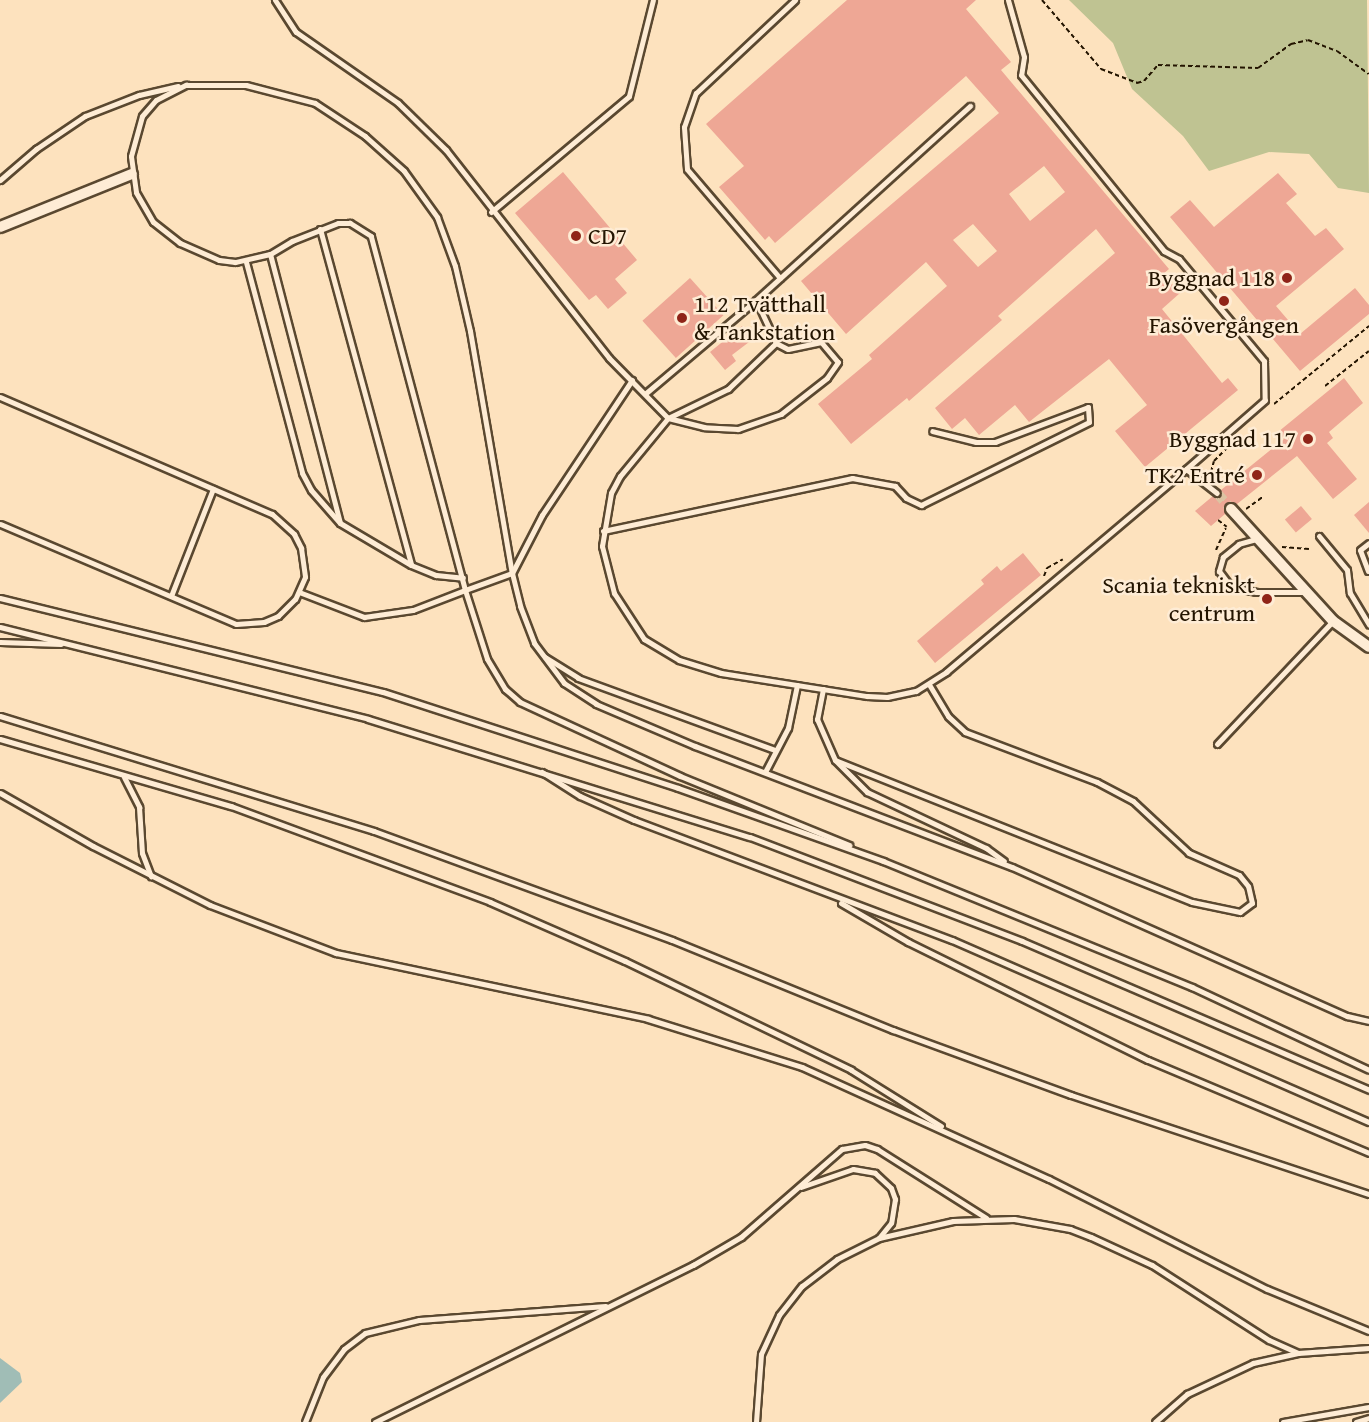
<!DOCTYPE html>
<html>
<head>
<meta charset="utf-8">
<style>
	body { margin:0 }
	#map { position:relative; width:1369px; height:1422px; overflow:hidden; background:#fde2be; font-family:"Gentium Book Plus",serif }
	div>[style] { position:absolute }
	[style*='--x'] { left:calc(var(--x)*1px); top:calc(var(--y)*1px); width:calc(var(--w)*1px); rotate:calc(var(--a)*1deg) }
	.green>* { inset:0; background:#bfc392 }
	.water>* { inset:0; background:#a0bdb6 }
	.building>* { inset:0; background:#eea795; transform-origin:0 0 }
	.minor-tunnel>* { height:10px; margin-top:-5px; transform-origin:0; background:repeating-linear-gradient(90deg,#dcc3a2 0 10px,transparent 0 15px) }
	.path>* { height:2px; margin-top:-1px; transform-origin:0; background:repeating-linear-gradient(90deg,#231400 0 4.5px,transparent 0 7.5px) }
	.roads { filter:drop-shadow(2px 0 #5a4830) drop-shadow(-2px 0 #5a4830) drop-shadow(0 2px #5a4830) drop-shadow(0 -2px #5a4830) }
	.service>* { height:5px; margin:-2.5px; padding:0 2.5px; transform-origin:2.5px; border-radius:2.5px; background:#feecd5 }
	.minor>* { height:10px; margin:-5px; padding:0 5px; transform-origin:5px; border-radius:5px; background:#feecd5 }
	.dots>* { width:16px; height:16px; translate:-50% -50%; box-sizing:border-box; border:3px solid #feecd5; border-radius:50% }
	span { translate:-50% -50%; white-space:nowrap; text-align:center; line-height:1.15; -webkit-text-stroke:5px #feecd5; paint-order:stroke }
	.poi-label { font-size:24px; color:#231400 }
	.left { translate:0 -50%; text-align:left }
	.right { translate:-100% -50%; text-align:right }
</style>
</head>
<body>
<div id="map">
	<div class="green">
		<i style="clip-path:polygon(1069px 0,1367px 0,1369px 193px,1338px 188px,1309px 154px,1269px 152px,1209px 171px,1183px 136px,1132px 89px,1113px 43px)"></i>
	</div>
	<div class="water">
		<i style="clip-path:polygon(0 1358px,20px 1373px,22px 1382px,0 1403px)"></i>
	</div>
	<div class="building">
		<i style="clip-path:polygon(evenodd,847px 0,976px 0,966px 9px,1011px 62px,1001px 70px,1169px 269px,1163px 274px,1180px 293px,1162px 309px,1222px 383px,1228px 378px,1238px 390px,1145px 467px,1115px 431px,1147px 405px,1109px 359px,1029px 422px,1015px 405px,979px 435px,965px 418px,952px 429px,935px 408px,1115px 253px,1096px 229px,998px 316px,1002px 320px,909px 401px,907px 398px,851px 444px,818px 404px,872px 359px,869px 355px,947px 286px,926px 262px,846px 334px,801px 281px,999px 113px,966px 76px,775px 243px,769px 236px,765px 240px,719px 187px,744px 166px,706px 124px,847px 0,1044px 166px,1065px 192px,1030px 221px,1009px 194px,1044px 166px,847px 0,973px 224px,997px 251px,978px 267px,953px 240px,973px 224px)"></i>
		<i style="clip-path:polygon(563px 172px,637px 260px,615px 279px,627px 293px,608px 309px,596px 295px,589px 300px,515px 213px)"></i>
		<i style="clip-path:polygon(1278px 173px,1297px 194px,1286px 203px,1315px 236px,1326px 228px,1344px 249px,1276px 306px,1300px 334px,1355px 288px,1369px 305px,1369px 314px,1300px 371px,1170px 217px,1190px 200px,1214px 227px)"></i>
		<i style="left:690px;top:278px;width:50px;height:64px;rotate:48deg"></i>
		<i style="clip-path:polygon(742px 326px,753px 339px,732px 355px,736px 361px,725px 370px,710px 352px)"></i>
		<i style="clip-path:polygon(1344px 378px,1363px 403px,1329px 432px,1333px 438px,1327px 443px,1357px 479px,1333px 499px,1297px 456px,1237px 504px,1226px 503px,1225px 514px,1211px 526px,1195px 511px,1213px 496px,1220px 496px,1221px 490px,1284px 439px,1278px 432px)"></i>
		<i style="clip-path:polygon(1369px 502px,1369px 533px,1354px 515px)"></i>
		<i style="left:1301px;top:506px;width:17px;height:21px;rotate:50deg"></i>
		<i style="clip-path:polygon(1023px 553px,1041px 575px,935px 663px,917px 641px,984px 584px,981px 580px,997px 566px,1001px 571px)"></i>
	</div>
	<div class="minor-tunnel">
		<i style="--x:1217;--y:493;--w:21;--a:49"></i>
	</div>
	<div class="path">
		<i style="--x:1042;--y:0;--w:91;--a:49.5"></i>
		<i style="--x:1101;--y:69;--w:39;--a:21"></i>
		<i style="--x:1137;--y:83;--w:7;--a:-16"></i>
		<i style="--x:1144;--y:81;--w:21;--a:-49"></i>
		<i style="--x:1158;--y:65;--w:100;--a:1.7"></i>
		<i style="--x:1258;--y:68;--w:41;--a:-36"></i>
		<i style="--x:1291;--y:44;--w:17;--a:-13"></i>
		<i style="--x:1308;--y:40;--w:31;--a:21"></i>
		<i style="--x:1337;--y:51;--w:39;--a:36"></i>
		<i style="--x:1325;--y:386;--w:56;--a:-38.5"></i>
		<i style="--x:1274;--y:404;--w:123;--a:-39.4"></i>
		<i style="--x:1214;--y:478;--w:7;--a:-117"></i>
		<i style="--x:1211;--y:472;--w:11;--a:-75"></i>
		<i style="--x:1214;--y:461;--w:24;--a:-45"></i>
		<i style="--x:1246;--y:509;--w:22;--a:-36"></i>
		<i style="--x:1218;--y:520;--w:11;--a:38"></i>
		<i style="--x:1282;--y:547;--w:27;--a:4"></i>
		<i style="--x:1216;--y:550;--w:24;--a:-66"></i>
		<i style="--x:1044;--y:576;--w:9;--a:-69"></i>
		<i style="--x:1047;--y:568;--w:18;--a:-29"></i>
	</div>
	<div class="roads">
		<div class="service">
			<i style="--x:275;--y:0;--w:38;--a:57"></i>
			<i style="--x:296;--y:32;--w:124;--a:34.8"></i>
			<i style="--x:398;--y:103;--w:67;--a:44.4"></i>
			<i style="--x:446;--y:150;--w:264;--a:51.9"></i>
			<i style="--x:609;--y:358;--w:84;--a:45.5"></i>
			<i style="--x:668;--y:418;--w:67;--a:-25.8"></i>
			<i style="--x:728;--y:389;--w:66;--a:-43.8"></i>
			<i style="--x:1008;--y:0;--w:59;--a:74.3"></i>
			<i style="--x:1024;--y:57;--w:18;--a:99"></i>
			<i style="--x:1021;--y:75;--w:227;--a:50.9"></i>
			<i style="--x:1164;--y:251;--w:17;--a:28"></i>
			<i style="--x:1179;--y:259;--w:133;--a:50.2"></i>
			<i style="--x:1264;--y:361;--w:39;--a:89"></i>
			<i style="--x:1265;--y:400;--w:105;--a:138.9"></i>
			<i style="--x:0;--y:180;--w:48;--a:-40.7"></i>
			<i style="--x:36;--y:149;--w:59;--a:-34"></i>
			<i style="--x:85;--y:116;--w:58;--a:-21.3"></i>
			<i style="--x:139;--y:95;--w:40;--a:-13"></i>
			<i style="--x:491;--y:212;--w:180;--a:-40"></i>
			<i style="--x:629;--y:96;--w:99;--a:-76"></i>
			<i style="--x:320;--y:229;--w:348;--a:74.8"></i>
			<i style="--x:270;--y:254;--w:278;--a:75.4"></i>
			<i style="--x:340;--y:523;--w:82;--a:30.6"></i>
			<i style="--x:411;--y:565;--w:27;--a:22"></i>
			<i style="--x:436;--y:575;--w:27;--a:6"></i>
			<i style="--x:246;--y:262;--w:218;--a:75.1"></i>
			<i style="--x:302;--y:473;--w:19;--a:62"></i>
			<i style="--x:311;--y:490;--w:43;--a:48.8"></i>
			<i style="--x:780;--y:278;--w:143;--a:-130.5"></i>
			<i style="--x:687;--y:169;--w:42;--a:-94.1"></i>
			<i style="--x:684;--y:127;--w:36;--a:-71"></i>
			<i style="--x:696;--y:93;--w:136;--a:-43.2"></i>
			<i style="--x:756;--y:300;--w:289;--a:-42.2"></i>
			<i style="--x:632;--y:380;--w:162;--a:123.7"></i>
			<i style="--x:542;--y:515;--w:65;--a:117.3"></i>
			<i style="--x:512;--y:573;--w:50;--a:160.1"></i>
			<i style="--x:465;--y:590;--w:366;--a:-104.9"></i>
			<i style="--x:371;--y:236;--w:25;--a:-148"></i>
			<i style="--x:350;--y:223;--w:12;--a:180"></i>
			<i style="--x:338;--y:223;--w:49;--a:158.6"></i>
			<i style="--x:292;--y:241;--w:26;--a:149"></i>
			<i style="--x:270;--y:254;--w:36;--a:167"></i>
			<i style="--x:235;--y:262;--w:16;--a:-173"></i>
			<i style="--x:219;--y:260;--w:43;--a:-156.4"></i>
			<i style="--x:180;--y:243;--w:34;--a:-142"></i>
			<i style="--x:153;--y:222;--w:34;--a:-120"></i>
			<i style="--x:136;--y:192;--w:36;--a:-98"></i>
			<i style="--x:131;--y:156;--w:41;--a:-74.6"></i>
			<i style="--x:142;--y:116;--w:21;--a:-49"></i>
			<i style="--x:156;--y:100;--w:34;--a:-27"></i>
			<i style="--x:186;--y:85;--w:60;--a:0"></i>
			<i style="--x:246;--y:85;--w:71;--a:14.6"></i>
			<i style="--x:315;--y:103;--w:60;--a:33.4"></i>
			<i style="--x:365;--y:136;--w:52;--a:41.9"></i>
			<i style="--x:404;--y:171;--w:57;--a:54.3"></i>
			<i style="--x:437;--y:217;--w:52;--a:69.8"></i>
			<i style="--x:455;--y:266;--w:67;--a:77"></i>
			<i style="--x:470;--y:331;--w:246;--a:80.2"></i>
			<i style="--x:512;--y:573;--w:34;--a:76"></i>
			<i style="--x:520;--y:606;--w:40;--a:69"></i>
			<i style="--x:534;--y:643;--w:50;--a:53.1"></i>
			<i style="--x:564;--y:683;--w:38;--a:33"></i>
			<i style="--x:596;--y:704;--w:108;--a:23"></i>
			<i style="--x:695;--y:746;--w:339;--a:20.9"></i>
			<i style="--x:1012;--y:867;--w:367;--a:24"></i>
			<i style="--x:1347;--y:1016;--w:23;--a:13"></i>
			<i style="--x:646;--y:393;--w:144;--a:-40.2"></i>
			<i style="--x:756;--y:300;--w:47;--a:65.1"></i>
			<i style="--x:776;--y:343;--w:13;--a:27"></i>
			<i style="--x:788;--y:349;--w:34;--a:-12"></i>
			<i style="--x:821;--y:342;--w:26;--a:50"></i>
			<i style="--x:838;--y:362;--w:19;--a:125"></i>
			<i style="--x:827;--y:378;--w:58;--a:142"></i>
			<i style="--x:781;--y:414;--w:46;--a:160.8"></i>
			<i style="--x:738;--y:429;--w:34;--a:-177"></i>
			<i style="--x:704;--y:427;--w:37;--a:-166"></i>
			<i style="--x:668;--y:418;--w:75;--a:129.6"></i>
			<i style="--x:620;--y:476;--w:19;--a:118"></i>
			<i style="--x:611;--y:493;--w:54;--a:99.6"></i>
			<i style="--x:602;--y:546;--w:49;--a:75.7"></i>
			<i style="--x:614;--y:593;--w:55;--a:56.9"></i>
			<i style="--x:644;--y:639;--w:41;--a:31"></i>
			<i style="--x:679;--y:660;--w:44;--a:17.2"></i>
			<i style="--x:721;--y:673;--w:148;--a:9"></i>
			<i style="--x:867;--y:696;--w:20;--a:3"></i>
			<i style="--x:887;--y:697;--w:30;--a:-12"></i>
			<i style="--x:916;--y:691;--w:36;--a:-32"></i>
			<i style="--x:946;--y:672;--w:314;--a:-40.2"></i>
			<i style="--x:1186;--y:469;--w:39;--a:38"></i>
			<i style="--x:0;--y:397;--w:296;--a:23.3"></i>
			<i style="--x:272;--y:514;--w:30;--a:42"></i>
			<i style="--x:294;--y:534;--w:16;--a:63"></i>
			<i style="--x:301;--y:548;--w:29;--a:82"></i>
			<i style="--x:305;--y:577;--w:24;--a:114"></i>
			<i style="--x:295;--y:599;--w:24;--a:135"></i>
			<i style="--x:278;--y:616;--w:15;--a:157"></i>
			<i style="--x:264;--y:622;--w:28;--a:176"></i>
			<i style="--x:236;--y:624;--w:256;--a:-157"></i>
			<i style="--x:603;--y:531;--w:255;--a:-12"></i>
			<i style="--x:852;--y:478;--w:44;--a:10.5"></i>
			<i style="--x:895;--y:486;--w:16;--a:47"></i>
			<i style="--x:906;--y:498;--w:17;--a:25"></i>
			<i style="--x:921;--y:505;--w:187;--a:-26.3"></i>
			<i style="--x:1089;--y:422;--w:15;--a:-94"></i>
			<i style="--x:1088;--y:407;--w:99;--a:159.4"></i>
			<i style="--x:995;--y:442;--w:19;--a:180"></i>
			<i style="--x:976;--y:442;--w:45;--a:-166"></i>
			<i style="--x:1319;--y:536;--w:44;--a:50.5"></i>
			<i style="--x:1347;--y:570;--w:23;--a:83"></i>
			<i style="--x:1350;--y:593;--w:37;--a:59"></i>
			<i style="--x:1256;--y:539;--w:18;--a:164"></i>
			<i style="--x:1239;--y:544;--w:21;--a:141"></i>
			<i style="--x:1223;--y:557;--w:15;--a:106"></i>
			<i style="--x:1219;--y:571;--w:20;--a:53"></i>
			<i style="--x:1231;--y:587;--w:25;--a:11"></i>
			<i style="--x:1256;--y:592;--w:48;--a:0"></i>
			<i style="--x:1368;--y:571;--w:22;--a:-111"></i>
			<i style="--x:1360;--y:550;--w:11;--a:-38"></i>
			<i style="--x:299;--y:592;--w:70;--a:21"></i>
			<i style="--x:364;--y:617;--w:49;--a:-8.1"></i>
			<i style="--x:413;--y:610;--w:56;--a:-21"></i>
			<i style="--x:465;--y:590;--w:72;--a:72.3"></i>
			<i style="--x:487;--y:659;--w:35;--a:59"></i>
			<i style="--x:505;--y:689;--w:20;--a:41"></i>
			<i style="--x:520;--y:702;--w:176;--a:24.8"></i>
			<i style="--x:680;--y:776;--w:183;--a:22.2"></i>
			<i style="--x:171;--y:596;--w:115;--a:-68.6"></i>
			<i style="--x:0;--y:598;--w:394;--a:13.8"></i>
			<i style="--x:383;--y:692;--w:310;--a:18"></i>
			<i style="--x:678;--y:788;--w:218;--a:19.6"></i>
			<i style="--x:883;--y:861;--w:334;--a:22.2"></i>
			<i style="--x:1192;--y:987;--w:195;--a:25.1"></i>
			<i style="--x:0;--y:627;--w:379;--a:14"></i>
			<i style="--x:368;--y:719;--w:400;--a:17.2"></i>
			<i style="--x:750;--y:837;--w:291;--a:20.9"></i>
			<i style="--x:1022;--y:941;--w:378;--a:23.2"></i>
			<i style="--x:0;--y:642;--w:61;--a:1.9"></i>
			<i style="--x:545;--y:657;--w:39;--a:32"></i>
			<i style="--x:578;--y:678;--w:210;--a:20.1"></i>
			<i style="--x:823;--y:689;--w:31;--a:101"></i>
			<i style="--x:817;--y:719;--w:45;--a:66.3"></i>
			<i style="--x:835;--y:760;--w:384;--a:21.7"></i>
			<i style="--x:1192;--y:902;--w:49;--a:11.8"></i>
			<i style="--x:1240;--y:912;--w:15;--a:-37"></i>
			<i style="--x:1252;--y:903;--w:17;--a:-103"></i>
			<i style="--x:1248;--y:886;--w:14;--a:-129"></i>
			<i style="--x:1239;--y:875;--w:55;--a:-156.3"></i>
			<i style="--x:1189;--y:853;--w:76;--a:-137.1"></i>
			<i style="--x:1133;--y:801;--w:41;--a:-152.2"></i>
			<i style="--x:1097;--y:782;--w:141;--a:-159.3"></i>
			<i style="--x:965;--y:732;--w:23;--a:-137"></i>
			<i style="--x:948;--y:716;--w:37;--a:-121"></i>
			<i style="--x:0;--y:716;--w:391;--a:17.1"></i>
			<i style="--x:374;--y:831;--w:317;--a:20.1"></i>
			<i style="--x:672;--y:940;--w:239;--a:22.2"></i>
			<i style="--x:893;--y:1030;--w:189;--a:20.1"></i>
			<i style="--x:1071;--y:1095;--w:314;--a:18.4"></i>
			<i style="--x:0;--y:739;--w:241;--a:16.2"></i>
			<i style="--x:231;--y:806;--w:276;--a:20.3"></i>
			<i style="--x:490;--y:902;--w:147;--a:23.6"></i>
			<i style="--x:625;--y:961;--w:251;--a:25.7"></i>
			<i style="--x:851;--y:1070;--w:106;--a:31.9"></i>
			<i style="--x:1217;--y:744;--w:169;--a:-46.7"></i>
			<i style="--x:836;--y:761;--w:44;--a:45"></i>
			<i style="--x:867;--y:792;--w:132;--a:25.2"></i>
			<i style="--x:986;--y:848;--w:22;--a:36"></i>
			<i style="--x:542;--y:772;--w:45;--a:32.3"></i>
			<i style="--x:580;--y:796;--w:59;--a:24"></i>
			<i style="--x:634;--y:820;--w:340;--a:20.7"></i>
			<i style="--x:952;--y:940;--w:455;--a:23.6"></i>
			<i style="--x:765;--y:772;--w:50;--a:-62.4"></i>
			<i style="--x:788;--y:728;--w:44;--a:-78.2"></i>
			<i style="--x:124;--y:777;--w:34;--a:63"></i>
			<i style="--x:139;--y:807;--w:46;--a:86.3"></i>
			<i style="--x:142;--y:853;--w:25;--a:69"></i>
			<i style="--x:0;--y:793;--w:107;--a:29.7"></i>
			<i style="--x:93;--y:846;--w:131;--a:26.8"></i>
			<i style="--x:210;--y:905;--w:135;--a:20.9"></i>
			<i style="--x:336;--y:953;--w:319;--a:11.9"></i>
			<i style="--x:648;--y:1019;--w:161;--a:17.3"></i>
			<i style="--x:802;--y:1067;--w:271;--a:24.4"></i>
			<i style="--x:1049;--y:1179;--w:244;--a:26.8"></i>
			<i style="--x:1267;--y:1289;--w:110;--a:22.4"></i>
			<i style="--x:841;--y:903;--w:78;--a:30.2"></i>
			<i style="--x:908;--y:942;--w:267;--a:26.2"></i>
			<i style="--x:1148;--y:1060;--w:240;--a:22.8"></i>
			<i style="--x:801;--y:1187;--w:55;--a:-19.1"></i>
			<i style="--x:853;--y:1169;--w:22;--a:10"></i>
			<i style="--x:875;--y:1173;--w:22;--a:43"></i>
			<i style="--x:891;--y:1188;--w:12;--a:70"></i>
			<i style="--x:895;--y:1199;--w:24;--a:99"></i>
			<i style="--x:891;--y:1223;--w:19;--a:129"></i>
			<i style="--x:305;--y:1422;--w:48;--a:-68.2"></i>
			<i style="--x:323;--y:1377;--w:35;--a:-53"></i>
			<i style="--x:344;--y:1349;--w:26;--a:-37"></i>
			<i style="--x:365;--y:1333;--w:56;--a:-13.5"></i>
			<i style="--x:419;--y:1320;--w:187;--a:-4.3"></i>
			<i style="--x:375;--y:1422;--w:355;--a:-26.3"></i>
			<i style="--x:693;--y:1265;--w:56;--a:-30.3"></i>
			<i style="--x:741;--y:1237;--w:134;--a:-41.1"></i>
			<i style="--x:842;--y:1149;--w:23;--a:-10"></i>
			<i style="--x:865;--y:1145;--w:13;--a:18"></i>
			<i style="--x:877;--y:1149;--w:129;--a:32.3"></i>
			<i style="--x:756;--y:1422;--w:68;--a:-85.8"></i>
			<i style="--x:761;--y:1354;--w:43;--a:-65.2"></i>
			<i style="--x:779;--y:1315;--w:37;--a:-52"></i>
			<i style="--x:802;--y:1286;--w:44;--a:-37.6"></i>
			<i style="--x:837;--y:1259;--w:47;--a:-26.6"></i>
			<i style="--x:879;--y:1238;--w:76;--a:-12.9"></i>
			<i style="--x:953;--y:1221;--w:61;--a:-1.9"></i>
			<i style="--x:1014;--y:1219;--w:57;--a:10.1"></i>
			<i style="--x:1070;--y:1229;--w:22;--a:21"></i>
			<i style="--x:1091;--y:1237;--w:67;--a:24.7"></i>
			<i style="--x:1152;--y:1265;--w:139;--a:32.7"></i>
			<i style="--x:1269;--y:1340;--w:32;--a:24"></i>
			<i style="--x:1155;--y:1422;--w:43;--a:-41.2"></i>
			<i style="--x:1187;--y:1394;--w:73;--a:-25.2"></i>
			<i style="--x:1253;--y:1363;--w:46;--a:-12.5"></i>
			<i style="--x:1298;--y:1353;--w:71;--a:-4"></i>
			<i style="--x:1283;--y:1422;--w:87;--a:-9.9"></i>
			<i style="--x:1356;--y:1422;--w:14;--a:-17"></i>
		</div>
		<div class="minor">
			<i style="--x:0;--y:227;--w:142;--a:-21.9"></i>
			<i style="--x:1231;--y:509;--w:151;--a:47.7"></i>
			<i style="--x:1333;--y:621;--w:44;--a:35.8"></i>
		</div>
	</div>
	<div class="dots">
		<i style="left:576px;top:236px;background:#8f2418"></i>
		<i style="left:1287px;top:278px;background:#8f2418"></i>
		<i style="left:1224px;top:301px;background:#8f2418"></i>
		<i style="left:682px;top:318px;background:#8f2418"></i>
		<i style="left:1308px;top:439px;background:#8f2418"></i>
		<i style="left:1257px;top:475px;background:#8f2418"></i>
		<i style="left:1267px;top:599px;background:#8f2418"></i>
	</div>
	<div class="poi-label">
		<span class="left" style="left:588px;top:236px">CD7</span>
		<span class="right" style="left:1275px;top:278px">Byggnad 118</span>
		<span class="left" style="left:694px;top:318px">112 Tvätthall<br>&amp; Tankstation</span>
		<span style="left:1224px;top:325px">Fasövergången</span>
		<span class="right" style="left:1296px;top:439px">Byggnad 117</span>
		<span class="right" style="left:1245px;top:475px">TK2 Entré</span>
		<span class="right" style="left:1255px;top:599px">Scania tekniskt<br>centrum</span>
	</div>
</div>
</body>
</html>
